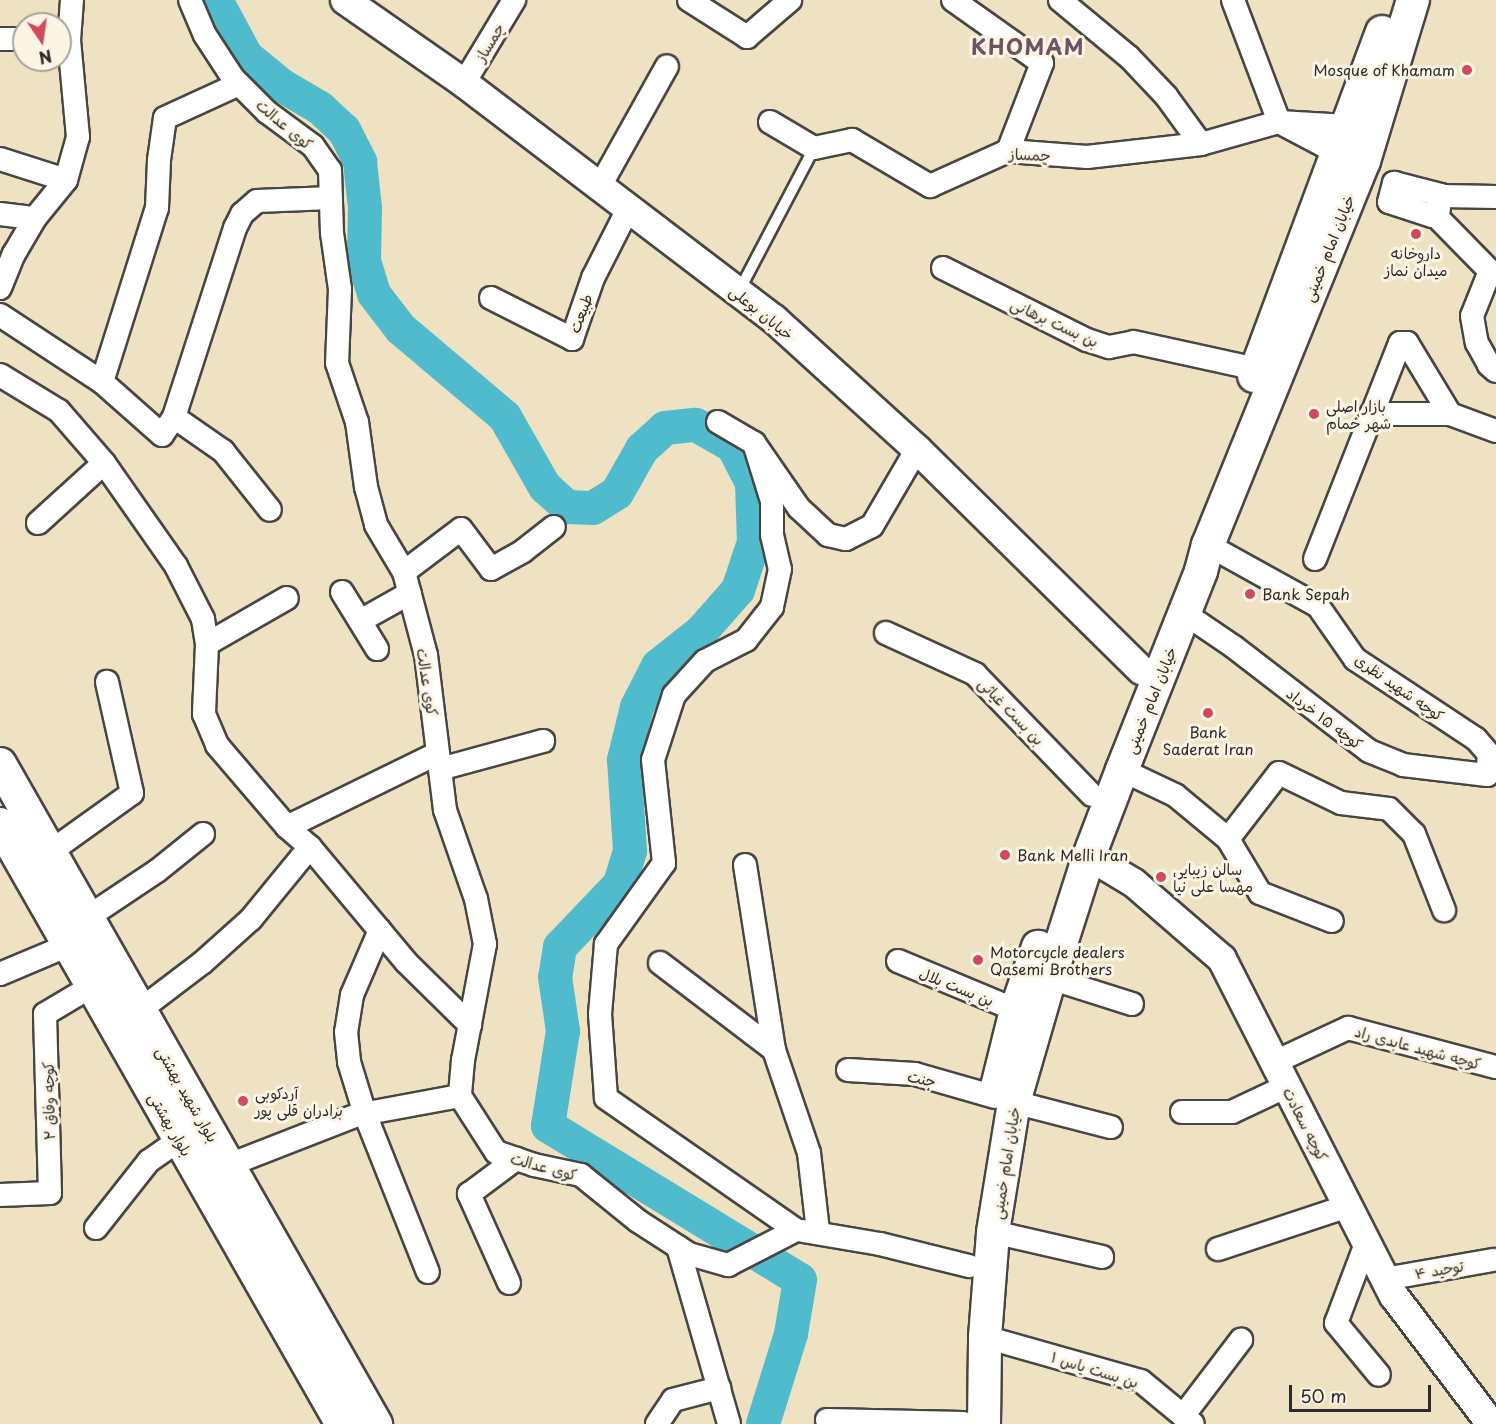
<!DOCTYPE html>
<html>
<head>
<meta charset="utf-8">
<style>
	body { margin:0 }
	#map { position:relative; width:1496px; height:1424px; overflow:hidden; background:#efe2c2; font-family:"Playpen Sans","Playpen Sans Arabic",sans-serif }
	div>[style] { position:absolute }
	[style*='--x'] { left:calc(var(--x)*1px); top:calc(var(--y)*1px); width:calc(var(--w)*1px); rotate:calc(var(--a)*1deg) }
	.river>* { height:34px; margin:-17px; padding:0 17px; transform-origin:17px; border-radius:17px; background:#50bbcd }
	.roads { filter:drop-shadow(2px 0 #484642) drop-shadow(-2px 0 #484642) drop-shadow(0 2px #484642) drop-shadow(0 -2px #484642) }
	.service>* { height:10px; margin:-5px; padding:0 5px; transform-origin:5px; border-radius:5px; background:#fff }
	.minor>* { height:22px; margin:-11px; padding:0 11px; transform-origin:11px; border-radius:11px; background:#fff }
	.tertiary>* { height:28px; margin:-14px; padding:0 14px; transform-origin:14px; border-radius:14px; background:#fff }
	.secondary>* { height:32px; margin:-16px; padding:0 16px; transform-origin:16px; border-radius:16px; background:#fff }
	.dots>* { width:16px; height:16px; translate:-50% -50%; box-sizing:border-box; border:3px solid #fcf5e5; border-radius:50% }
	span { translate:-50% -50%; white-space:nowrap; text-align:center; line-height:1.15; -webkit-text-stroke:6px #fcf5e5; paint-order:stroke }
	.street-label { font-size:15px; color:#2b2b2b }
	.poi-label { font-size:15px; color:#2b2b2b }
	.right { translate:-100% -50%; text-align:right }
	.left { translate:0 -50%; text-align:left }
	.district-label { font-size:21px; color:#6c5463; font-weight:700; letter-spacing:1.5px }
	.north { position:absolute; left:12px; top:12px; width:60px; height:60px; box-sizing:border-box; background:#fcf5e5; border:2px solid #a8a49b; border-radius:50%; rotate:167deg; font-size:16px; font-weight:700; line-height:24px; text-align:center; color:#2b2b2b }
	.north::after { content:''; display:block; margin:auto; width:21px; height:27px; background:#d1495b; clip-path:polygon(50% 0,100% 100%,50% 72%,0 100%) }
	.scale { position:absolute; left:1289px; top:1385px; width:142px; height:27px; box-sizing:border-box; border:3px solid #2b2b2b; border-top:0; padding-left:8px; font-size:18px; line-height:21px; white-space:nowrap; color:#2b2b2b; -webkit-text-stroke:4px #fcf5e5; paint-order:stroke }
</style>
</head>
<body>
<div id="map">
	<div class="river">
		<i style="--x:216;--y:0;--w:64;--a:61.8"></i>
		<i style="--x:246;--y:56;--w:45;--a:39.6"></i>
		<i style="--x:281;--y:85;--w:45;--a:30.5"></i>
		<i style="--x:320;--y:108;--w:33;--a:43"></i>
		<i style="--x:344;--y:130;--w:36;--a:63"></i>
		<i style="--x:360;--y:162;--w:46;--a:83.8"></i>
		<i style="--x:365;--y:208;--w:53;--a:91.1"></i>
		<i style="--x:364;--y:261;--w:34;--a:73"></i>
		<i style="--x:374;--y:294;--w:44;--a:52.4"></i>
		<i style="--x:401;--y:329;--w:136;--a:40.2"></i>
		<i style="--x:505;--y:417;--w:81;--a:60.3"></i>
		<i style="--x:545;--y:487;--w:30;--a:42"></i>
		<i style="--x:567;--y:507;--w:26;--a:2"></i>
		<i style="--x:593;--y:508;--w:28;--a:-32"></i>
		<i style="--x:617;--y:493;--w:51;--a:-60.4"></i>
		<i style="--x:642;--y:449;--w:31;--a:-42"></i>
		<i style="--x:665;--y:428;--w:31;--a:-6"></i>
		<i style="--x:696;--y:425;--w:43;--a:29.6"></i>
		<i style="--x:733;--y:446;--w:42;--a:62.8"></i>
		<i style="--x:752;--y:483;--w:59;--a:88.1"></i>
		<i style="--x:754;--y:542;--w:51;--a:108.4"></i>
		<i style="--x:738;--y:590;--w:55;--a:131.3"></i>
		<i style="--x:702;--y:631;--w:56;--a:141.5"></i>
		<i style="--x:658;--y:666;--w:46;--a:117.1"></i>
		<i style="--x:637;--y:707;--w:55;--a:103.8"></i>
		<i style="--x:624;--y:760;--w:91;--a:86.2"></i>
		<i style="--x:630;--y:851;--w:34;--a:107"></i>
		<i style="--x:620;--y:884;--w:87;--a:133.6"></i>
		<i style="--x:560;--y:947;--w:30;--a:99"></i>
		<i style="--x:555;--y:977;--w:55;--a:81.6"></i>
		<i style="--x:563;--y:1031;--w:96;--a:99"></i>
		<i style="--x:548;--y:1126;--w:295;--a:31.4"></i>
		<i style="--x:800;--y:1280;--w:55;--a:99.5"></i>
		<i style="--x:791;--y:1334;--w:94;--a:107.3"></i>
	</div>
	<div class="roads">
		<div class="service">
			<i style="--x:739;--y:291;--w:161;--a:-62.3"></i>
		</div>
		<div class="minor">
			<i style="--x:190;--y:0;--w:38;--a:67"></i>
			<i style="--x:205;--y:35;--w:51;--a:56.9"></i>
			<i style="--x:233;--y:78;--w:48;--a:45"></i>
			<i style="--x:267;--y:112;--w:57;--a:36.5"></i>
			<i style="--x:313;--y:146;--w:29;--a:55"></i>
			<i style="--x:330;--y:170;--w:63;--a:88.2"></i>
			<i style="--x:332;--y:233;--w:57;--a:81.9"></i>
			<i style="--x:340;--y:289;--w:74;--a:92.3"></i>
			<i style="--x:337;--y:363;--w:62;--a:71.3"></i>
			<i style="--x:357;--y:422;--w:66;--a:82.1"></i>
			<i style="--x:366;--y:487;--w:39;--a:75"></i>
			<i style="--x:376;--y:525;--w:55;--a:59.2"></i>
			<i style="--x:404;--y:572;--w:86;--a:75.2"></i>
			<i style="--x:426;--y:655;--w:156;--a:83"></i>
			<i style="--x:445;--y:810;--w:94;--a:70.8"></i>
			<i style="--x:476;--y:899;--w:46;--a:78.7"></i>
			<i style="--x:485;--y:944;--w:118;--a:100.7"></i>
			<i style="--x:463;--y:1060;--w:36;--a:95"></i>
			<i style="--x:460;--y:1096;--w:67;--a:57.3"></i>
			<i style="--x:496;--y:1152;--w:40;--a:18.9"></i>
			<i style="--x:534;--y:1165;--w:48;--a:12"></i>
			<i style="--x:581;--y:1175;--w:73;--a:38.9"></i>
			<i style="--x:638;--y:1221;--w:61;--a:32.9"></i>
			<i style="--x:689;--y:1254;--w:41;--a:15.8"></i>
			<i style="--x:728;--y:1265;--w:76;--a:-27.2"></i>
			<i style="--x:689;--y:0;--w:69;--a:32.5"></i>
			<i style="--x:747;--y:37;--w:57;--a:-40.7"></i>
			<i style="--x:953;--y:0;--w:109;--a:35.3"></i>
			<i style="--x:1042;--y:63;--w:94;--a:111.1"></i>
			<i style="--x:1060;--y:0;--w:89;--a:39.6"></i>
			<i style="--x:1129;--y:57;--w:54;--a:46.5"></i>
			<i style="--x:1166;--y:96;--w:59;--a:53.9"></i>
			<i style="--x:1233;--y:0;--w:130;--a:69.3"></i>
			<i style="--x:1279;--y:122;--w:67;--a:27.7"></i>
			<i style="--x:0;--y:39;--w:24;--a:0"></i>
			<i style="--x:464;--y:83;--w:97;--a:-58.9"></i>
			<i style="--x:770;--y:122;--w:51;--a:30.6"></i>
			<i style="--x:814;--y:148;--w:39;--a:-12"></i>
			<i style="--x:852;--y:140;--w:91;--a:30.5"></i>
			<i style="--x:930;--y:186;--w:85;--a:-24.2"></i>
			<i style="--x:1008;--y:151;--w:79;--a:4.3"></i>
			<i style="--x:1087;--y:157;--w:115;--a:-6.5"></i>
			<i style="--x:1201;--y:144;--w:81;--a:-15.8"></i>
			<i style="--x:1279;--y:122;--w:69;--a:3.3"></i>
			<i style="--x:0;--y:159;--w:69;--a:17.7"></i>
			<i style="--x:1394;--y:183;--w:49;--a:14.3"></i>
			<i style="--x:1441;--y:195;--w:20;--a:99"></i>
			<i style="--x:1438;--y:215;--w:6;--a:171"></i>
			<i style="--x:1432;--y:216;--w:45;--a:-162"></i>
			<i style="--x:1389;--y:202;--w:20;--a:-75"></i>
			<i style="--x:600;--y:186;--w:137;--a:-60.8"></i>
			<i style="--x:1442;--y:196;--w:54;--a:1.1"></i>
			<i style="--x:0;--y:214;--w:35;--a:7"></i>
			<i style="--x:1436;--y:216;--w:77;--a:45.5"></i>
			<i style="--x:1490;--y:271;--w:48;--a:111.8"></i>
			<i style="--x:1472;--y:316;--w:27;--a:80"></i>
			<i style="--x:1477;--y:343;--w:25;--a:61"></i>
			<i style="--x:1489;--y:365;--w:9;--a:41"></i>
			<i style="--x:943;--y:268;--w:161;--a:26.6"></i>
			<i style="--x:1087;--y:340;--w:23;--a:18"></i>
			<i style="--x:1109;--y:347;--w:25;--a:-11"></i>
			<i style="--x:1134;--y:342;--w:139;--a:12.4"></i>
			<i style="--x:0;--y:288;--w:37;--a:-68"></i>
			<i style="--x:14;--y:254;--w:42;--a:-59.7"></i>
			<i style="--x:35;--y:218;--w:49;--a:-50.8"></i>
			<i style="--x:66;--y:180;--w:45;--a:-74.4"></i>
			<i style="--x:78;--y:137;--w:97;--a:-95.3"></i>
			<i style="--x:69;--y:40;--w:40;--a:-85.7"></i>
			<i style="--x:491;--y:298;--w:91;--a:26.8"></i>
			<i style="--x:572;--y:339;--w:65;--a:-71"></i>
			<i style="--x:593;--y:278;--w:80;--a:-63.1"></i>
			<i style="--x:0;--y:315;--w:122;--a:33.3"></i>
			<i style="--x:102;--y:382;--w:80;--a:41.5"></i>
			<i style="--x:162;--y:435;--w:22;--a:-56"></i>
			<i style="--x:174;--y:417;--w:199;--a:-72.1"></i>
			<i style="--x:235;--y:228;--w:16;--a:-63"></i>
			<i style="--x:242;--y:214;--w:20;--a:-41"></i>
			<i style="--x:257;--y:201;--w:74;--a:-2.3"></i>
			<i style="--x:0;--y:375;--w:69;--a:31.4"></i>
			<i style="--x:59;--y:411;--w:69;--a:49.1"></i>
			<i style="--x:104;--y:463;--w:126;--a:55"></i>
			<i style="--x:176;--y:566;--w:59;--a:63"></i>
			<i style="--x:203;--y:619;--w:25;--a:81"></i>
			<i style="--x:207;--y:644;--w:70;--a:92.5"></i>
			<i style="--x:204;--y:714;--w:34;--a:67"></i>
			<i style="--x:217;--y:745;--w:108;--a:49.5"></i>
			<i style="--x:287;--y:827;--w:30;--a:41"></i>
			<i style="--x:310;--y:847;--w:150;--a:50.1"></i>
			<i style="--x:406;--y:962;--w:90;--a:44.5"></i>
			<i style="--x:102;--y:382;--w:182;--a:-72.5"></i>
			<i style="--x:157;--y:208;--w:48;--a:-87.6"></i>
			<i style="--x:159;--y:160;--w:42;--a:-81.9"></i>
			<i style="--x:165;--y:118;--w:81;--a:-24.7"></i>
			<i style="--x:1371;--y:414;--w:79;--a:0"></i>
			<i style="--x:1450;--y:414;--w:49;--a:20.3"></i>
			<i style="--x:174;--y:417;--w:60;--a:34.8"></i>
			<i style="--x:223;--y:451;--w:75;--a:51.5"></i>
			<i style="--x:718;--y:422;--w:42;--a:30.3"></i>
			<i style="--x:754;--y:443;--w:79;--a:55.3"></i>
			<i style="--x:799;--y:508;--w:40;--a:43"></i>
			<i style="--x:828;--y:535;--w:18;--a:13"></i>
			<i style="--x:846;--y:539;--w:29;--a:-27"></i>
			<i style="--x:872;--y:526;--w:89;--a:-59.7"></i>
			<i style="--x:754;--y:443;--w:61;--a:72.8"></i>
			<i style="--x:772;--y:501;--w:34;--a:90"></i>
			<i style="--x:772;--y:535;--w:35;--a:77"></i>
			<i style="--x:780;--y:569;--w:39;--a:102"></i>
			<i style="--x:772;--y:607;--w:42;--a:128.2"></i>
			<i style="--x:746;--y:640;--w:46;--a:152.9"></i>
			<i style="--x:705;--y:661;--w:46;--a:132.4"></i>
			<i style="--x:674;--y:695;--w:68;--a:107.9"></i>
			<i style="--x:653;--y:760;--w:104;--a:83.9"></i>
			<i style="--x:664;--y:863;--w:100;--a:125.6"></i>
			<i style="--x:606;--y:944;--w:70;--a:94.9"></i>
			<i style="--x:600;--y:1014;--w:84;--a:85.9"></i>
			<i style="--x:606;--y:1098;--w:231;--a:34.8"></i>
			<i style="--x:38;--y:523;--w:89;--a:-42.3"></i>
			<i style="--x:1208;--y:545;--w:126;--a:29"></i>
			<i style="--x:1318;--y:606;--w:65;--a:55.1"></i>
			<i style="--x:1355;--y:659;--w:145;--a:33.5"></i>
			<i style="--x:1476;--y:739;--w:20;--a:49"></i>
			<i style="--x:1489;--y:754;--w:21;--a:95"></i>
			<i style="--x:1315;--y:559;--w:232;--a:-68.5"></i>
			<i style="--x:1400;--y:343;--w:7;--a:0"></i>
			<i style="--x:1407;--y:343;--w:83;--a:58.8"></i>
			<i style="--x:404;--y:572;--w:71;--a:-37"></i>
			<i style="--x:461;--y:529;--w:50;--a:53.1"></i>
			<i style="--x:491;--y:569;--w:37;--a:-29"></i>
			<i style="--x:523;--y:551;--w:39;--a:-38"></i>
			<i style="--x:342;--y:592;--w:67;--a:58.4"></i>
			<i style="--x:1184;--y:613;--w:60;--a:34.2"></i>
			<i style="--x:1234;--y:647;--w:170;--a:37.6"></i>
			<i style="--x:1369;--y:751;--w:37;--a:22"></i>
			<i style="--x:1403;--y:765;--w:85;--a:6.8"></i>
			<i style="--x:360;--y:621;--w:57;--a:-29.2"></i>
			<i style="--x:886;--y:633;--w:98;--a:24.7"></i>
			<i style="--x:975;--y:674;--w:168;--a:46"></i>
			<i style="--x:207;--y:644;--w:92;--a:-29.9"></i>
			<i style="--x:440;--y:769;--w:107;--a:-15.2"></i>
			<i style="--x:1122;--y:770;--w:59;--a:25.3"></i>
			<i style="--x:1175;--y:795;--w:69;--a:39.7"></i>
			<i style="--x:1228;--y:839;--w:83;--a:-52.3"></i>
			<i style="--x:1279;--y:773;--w:69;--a:25.8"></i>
			<i style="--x:1341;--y:803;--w:48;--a:7.1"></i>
			<i style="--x:1389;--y:809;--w:35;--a:45"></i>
			<i style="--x:1414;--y:834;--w:82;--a:68.5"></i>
			<i style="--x:287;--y:827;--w:168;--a:-26.1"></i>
			<i style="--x:1228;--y:839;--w:63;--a:59.3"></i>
			<i style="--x:1260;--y:893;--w:77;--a:21.3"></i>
			<i style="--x:50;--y:852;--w:101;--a:-35.7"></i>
			<i style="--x:132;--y:793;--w:114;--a:-102.7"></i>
			<i style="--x:745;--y:865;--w:187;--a:81.1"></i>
			<i style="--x:774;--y:1050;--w:109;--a:71.2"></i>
			<i style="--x:809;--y:1153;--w:79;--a:83.4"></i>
			<i style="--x:88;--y:917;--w:83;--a:-33.7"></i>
			<i style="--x:157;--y:871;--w:59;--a:-38.8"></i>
			<i style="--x:380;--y:930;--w:71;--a:113.3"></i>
			<i style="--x:352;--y:995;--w:37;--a:99"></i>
			<i style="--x:346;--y:1032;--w:30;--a:84"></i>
			<i style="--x:349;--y:1062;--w:54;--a:72.9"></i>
			<i style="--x:365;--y:1114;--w:170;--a:68.3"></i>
			<i style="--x:898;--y:961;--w:128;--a:22.6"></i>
			<i style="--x:660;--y:963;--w:143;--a:37.3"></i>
			<i style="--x:0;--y:974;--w:75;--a:-22.8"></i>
			<i style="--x:1050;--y:978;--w:86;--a:17.6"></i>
			<i style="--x:140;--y:1010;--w:78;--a:-37.2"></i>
			<i style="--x:202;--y:963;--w:66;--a:-41.9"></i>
			<i style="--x:251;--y:919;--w:93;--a:-50.7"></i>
			<i style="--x:1275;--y:1062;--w:81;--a:-25"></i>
			<i style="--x:1348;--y:1028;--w:153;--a:14.8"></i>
			<i style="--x:848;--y:1070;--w:67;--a:3.4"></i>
			<i style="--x:915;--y:1074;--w:83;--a:16"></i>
			<i style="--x:1014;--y:1102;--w:100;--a:14.5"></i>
			<i style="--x:1182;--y:1112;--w:50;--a:0"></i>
			<i style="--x:1232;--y:1112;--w:61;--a:-25.3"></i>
			<i style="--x:229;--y:1165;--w:137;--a:-21.3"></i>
			<i style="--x:357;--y:1115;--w:105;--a:-10.5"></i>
			<i style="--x:0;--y:1195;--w:50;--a:-2.3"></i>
			<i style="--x:50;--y:1193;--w:179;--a:-91.6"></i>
			<i style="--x:45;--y:1014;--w:55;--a:-30.8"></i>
			<i style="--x:96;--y:1228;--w:85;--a:-51.7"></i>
			<i style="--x:149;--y:1161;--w:38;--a:-35"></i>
			<i style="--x:803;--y:1231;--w:78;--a:9.6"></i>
			<i style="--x:880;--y:1244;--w:92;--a:13.9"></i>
			<i style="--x:993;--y:1232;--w:112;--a:12.9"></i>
			<i style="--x:1367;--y:1241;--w:88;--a:110.7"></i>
			<i style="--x:1336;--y:1323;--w:67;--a:50.4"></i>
			<i style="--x:678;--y:1247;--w:184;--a:73.9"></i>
			<i style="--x:1218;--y:1249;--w:137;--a:-18.3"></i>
			<i style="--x:1385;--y:1279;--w:110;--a:-10"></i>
			<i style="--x:509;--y:1283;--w:98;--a:-114.2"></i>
			<i style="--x:469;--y:1194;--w:59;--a:-36.7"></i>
			<i style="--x:985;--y:1337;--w:162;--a:15.8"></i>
			<i style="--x:1141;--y:1381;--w:67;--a:39.6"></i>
			<i style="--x:1183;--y:1416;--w:96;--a:-52.7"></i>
			<i style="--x:827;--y:1420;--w:136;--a:1.3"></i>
			<i style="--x:657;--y:1424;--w:29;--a:-56"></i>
			<i style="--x:673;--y:1400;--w:48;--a:-14.6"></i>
		</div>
		<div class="tertiary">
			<i style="--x:345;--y:0;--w:145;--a:34.9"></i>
			<i style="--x:464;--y:83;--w:390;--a:37.3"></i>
			<i style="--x:774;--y:319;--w:193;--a:42.3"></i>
			<i style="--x:917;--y:449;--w:315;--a:44.6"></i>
			<i style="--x:1089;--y:856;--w:52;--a:31"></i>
			<i style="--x:1134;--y:883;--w:116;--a:40.8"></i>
			<i style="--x:1222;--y:959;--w:378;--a:63"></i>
			<i style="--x:1394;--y:1296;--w:161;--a:52.8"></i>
		</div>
		<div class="secondary">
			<i style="--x:1254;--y:376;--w:367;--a:-69.6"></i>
			<i style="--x:0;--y:764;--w:760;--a:60.33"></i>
			<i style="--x:0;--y:824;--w:691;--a:60.32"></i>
			<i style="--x:997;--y:1087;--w:79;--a:-76.1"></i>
			<i style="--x:1016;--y:1010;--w:67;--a:-70.8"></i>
			<i style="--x:984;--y:1424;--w:87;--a:-89.3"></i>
			<i style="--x:985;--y:1337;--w:105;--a:-85.6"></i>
			<i style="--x:993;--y:1232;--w:132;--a:-80.8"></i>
			<i style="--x:1014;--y:1102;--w:129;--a:-73.8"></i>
			<i style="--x:1050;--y:978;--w:128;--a:-72.3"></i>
			<i style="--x:1089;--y:856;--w:92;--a:-69"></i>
			<i style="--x:1122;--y:770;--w:214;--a:-68.3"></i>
			<i style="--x:1201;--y:571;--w:27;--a:-75"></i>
			<i style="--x:1208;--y:545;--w:414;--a:-67.9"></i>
			<i style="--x:1364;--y:161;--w:168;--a:-73.1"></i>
		</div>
	</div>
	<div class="dots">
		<i style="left:1467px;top:70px;background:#d1495b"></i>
		<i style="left:1416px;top:234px;background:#d1495b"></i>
		<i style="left:1314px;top:414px;background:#d1495b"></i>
		<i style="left:1250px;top:594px;background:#d1495b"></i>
		<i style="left:1208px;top:713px;background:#d1495b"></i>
		<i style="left:1005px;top:855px;background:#d1495b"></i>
		<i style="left:1161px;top:877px;background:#d1495b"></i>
		<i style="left:978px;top:960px;background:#d1495b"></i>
		<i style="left:243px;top:1101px;background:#d1495b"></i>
	</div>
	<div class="street-label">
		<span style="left:489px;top:42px;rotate:-59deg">چمساز</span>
		<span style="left:285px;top:124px;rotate:40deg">کوی عدالت</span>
		<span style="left:1030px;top:154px;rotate:2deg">چمساز</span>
		<span style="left:1328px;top:248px;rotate:-68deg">خیابان امام خمینی</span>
		<span style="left:762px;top:312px;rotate:39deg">خیابان بوعلی</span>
		<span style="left:580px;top:313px;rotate:-69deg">طبيعت</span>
		<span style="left:1055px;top:322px;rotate:25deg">بن بست برهانی</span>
		<span style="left:428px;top:682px;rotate:81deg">کوی عدالت</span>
		<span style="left:1400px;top:687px;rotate:35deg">کوچه شهید نظری</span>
		<span style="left:1150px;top:700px;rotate:-68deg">خیابان امام خمینی</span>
		<span style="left:1012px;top:711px;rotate:46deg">بن بست غیاثی</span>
		<span style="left:1325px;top:718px;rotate:37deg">کوچه ۱۵ خرداد</span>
		<span style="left:957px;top:986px;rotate:22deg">بن بست بلال</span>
		<span style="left:1418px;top:1047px;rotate:15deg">کوچه شهید عابدی راد</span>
		<span style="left:922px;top:1078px;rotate:12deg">جنت</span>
		<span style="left:188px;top:1094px;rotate:60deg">بلوار شهید بهشتی</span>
		<span style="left:48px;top:1101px;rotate:-91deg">کوچه وفاق ۲</span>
		<span style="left:171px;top:1124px;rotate:60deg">بلوار بهشتی</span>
		<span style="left:1306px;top:1124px;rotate:63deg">کوچه سعادت</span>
		<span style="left:1005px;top:1163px;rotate:-81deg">خیابان امام خمینی</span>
		<span style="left:544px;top:1166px;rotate:15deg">کوی عدالت</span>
		<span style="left:1439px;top:1269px;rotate:-10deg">توحید ۴</span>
		<span style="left:1095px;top:1369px;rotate:17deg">بن بست یاس ۱</span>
	</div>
	<div class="poi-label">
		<span class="right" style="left:1455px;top:70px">Mosque of Khamam</span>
		<span style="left:1416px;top:261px">داروخانه<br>میدان نماز</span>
		<span class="left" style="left:1326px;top:414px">بازار اصلی<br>شهر خمام</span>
		<span class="left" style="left:1262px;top:594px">Bank Sepah</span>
		<span style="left:1208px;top:740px">Bank<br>Saderat Iran</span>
		<span class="left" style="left:1017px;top:855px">Bank Melli Iran</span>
		<span class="left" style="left:1173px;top:877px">سالن زیبایی<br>مهسا علی نیا</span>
		<span class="left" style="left:990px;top:960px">Motorcycle dealers<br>Qasemi Brothers</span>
		<span class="left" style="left:255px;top:1101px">آردکوبی<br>برادران قلی پور</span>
	</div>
	<div class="district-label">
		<span style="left:1028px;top:46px">KHOMAM</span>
	</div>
	<div class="north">N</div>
	<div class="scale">50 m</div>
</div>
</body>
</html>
